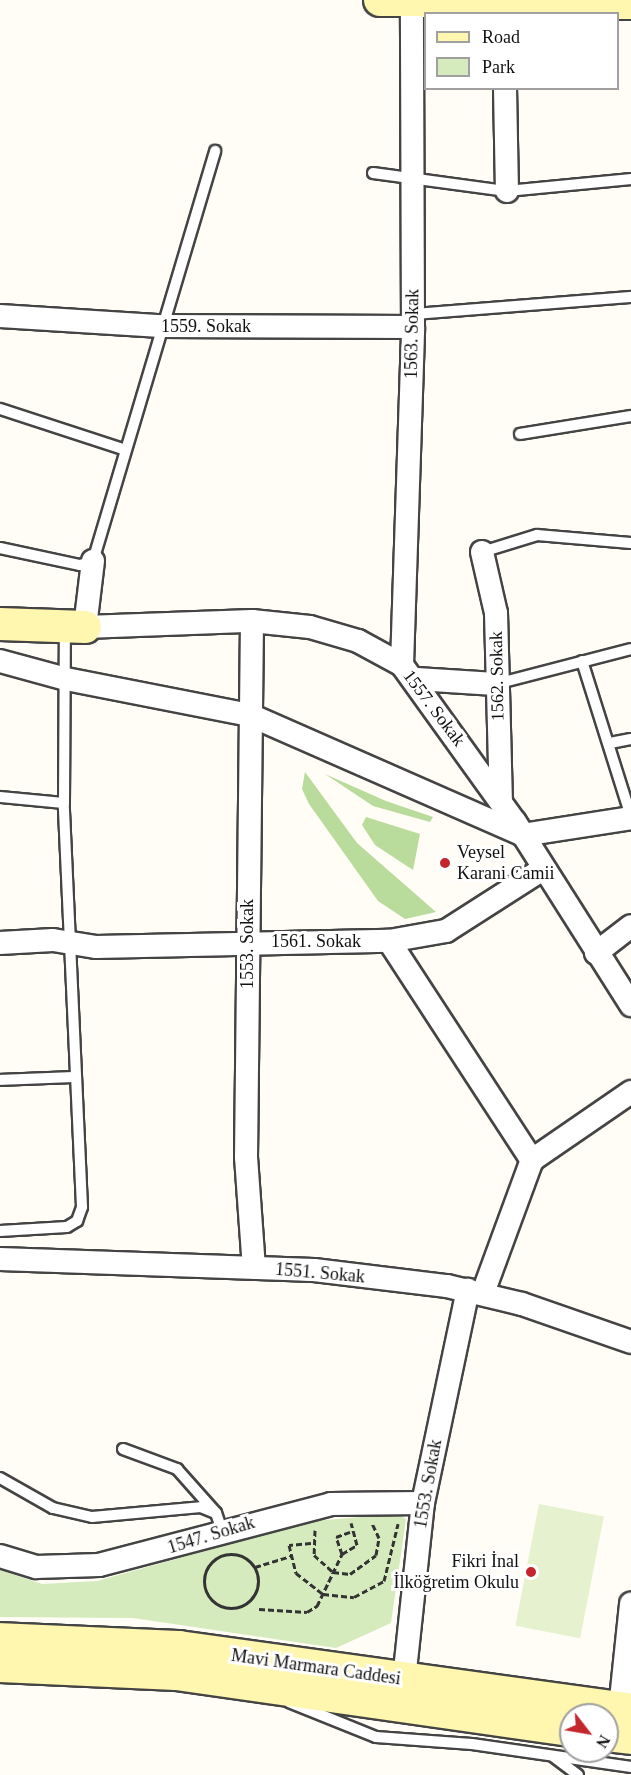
<!DOCTYPE html>
<html>
<head>
<meta charset="utf-8">
<style>
	body { margin:0 }
	#map { position:relative; width:631px; height:1775px; overflow:hidden; background:#fffdf5; font-family:Georgia,serif }
	div>[style] { position:absolute }
	[style*='--x'] { left:calc(var(--x)*1px); top:calc(var(--y)*1px); width:calc(var(--w)*1px); rotate:calc(var(--a)*1deg) }
	.green>* { inset:0; background:#d5ebbd }
	.forest>* { inset:0; background:#b9dc9c }
	.pitch>* { inset:0; background:#e6f2cf; transform-origin:0 0 }
	.path>* { height:3px; margin-top:-1.5px; transform-origin:0; background:repeating-linear-gradient(90deg,#333 0 6px,transparent 0 9px) }
	.path>.ring { margin:-1.5px; padding:0; box-sizing:content-box; background:none; border:3px solid #333; border-radius:50% }
	.roads { filter:drop-shadow(2px 0 #444) drop-shadow(-2px 0 #444) drop-shadow(0 2px #444) drop-shadow(0 -2px #444) }
	.lane>* { height:10px; margin:-5px; padding:0 5px; transform-origin:5px; border-radius:5px; background:#fff }
	.street>* { height:22px; margin:-11px; padding:0 11px; transform-origin:11px; border-radius:11px; background:#fff }
	.secondary>* { height:32px; margin:-16px; padding:0 16px; transform-origin:16px; border-radius:16px; background:#fff6b0 }
	.dots>* { width:16px; height:16px; translate:-50% -50%; box-sizing:border-box; border:3px solid #fff; border-radius:50% }
	span { translate:-50% -50%; white-space:nowrap; text-align:center; line-height:1.15; -webkit-text-stroke:6px #fff; paint-order:stroke }
	.street-label { font-size:18px; color:#111 }
	.poi-label { font-size:18px; color:#111 }
	.left { translate:0 -50%; text-align:left }
	.right { translate:-100% -50%; text-align:right }
	.legend { position:absolute; left:424px; top:12px; width:195px; height:78px; box-sizing:border-box; background:#fff; border:2px solid #a0a0a0; margin:0; padding:8px 10px; list-style:none; font-size:18px; color:#111 }
	.legend li { display:flex; align-items:center; gap:12px; height:30px }
	.legend b { width:30px; border:2px solid #a0a0a0 }
	.north { position:absolute; left:559px; top:1703px; width:60px; height:60px; box-sizing:border-box; background:#fff; border:2px solid #a0a0a0; border-radius:50%; rotate:121deg; font-size:16px; font-weight:700; line-height:24px; text-align:center; color:#111 }
	.north::after { content:''; display:block; margin:auto; width:21px; height:27px; background:#c4262e; clip-path:polygon(50% 0,100% 100%,50% 72%,0 100%) }
</style>
</head>
<body>
<div id="map">
	<div class="green">
		<i style="clip-path:polygon(398px 1514px,406px 1519px,391px 1623px,336px 1648px,133px 1618px,0 1617px,0 1570px,42px 1584px,97px 1581px,313px 1521px)"></i>
	</div>
	<div class="forest">
		<i style="clip-path:polygon(305px 772px,357px 843px,436px 912px,405px 919px,378px 901px,309px 804px,302px 789px)"></i>
		<i style="clip-path:polygon(325px 774px,386px 801px,433px 817px,430px 822px,373px 806px)"></i>
		<i style="clip-path:polygon(366px 817px,420px 834px,413px 870px,375px 845px,362px 825px)"></i>
	</div>
	<div class="pitch">
		<i style="left:539px;top:1504px;width:66px;height:124px;rotate:11deg"></i>
	</div>
	<div class="path">
		<i style="--x:315;--y:1530;--w:25;--a:92"></i>
		<i style="--x:314;--y:1555;--w:25;--a:42"></i>
		<i style="--x:333;--y:1572;--w:17;--a:7"></i>
		<i style="--x:350;--y:1574;--w:32;--a:-36"></i>
		<i style="--x:376;--y:1555;--w:17;--a:-80"></i>
		<i style="--x:379;--y:1538;--w:17;--a:-115"></i>
		<i style="--x:311;--y:1543;--w:22;--a:175"></i>
		<i style="--x:289;--y:1545;--w:29;--a:76"></i>
		<i style="--x:296;--y:1573;--w:34;--a:38"></i>
		<i style="--x:323;--y:1594;--w:31;--a:6"></i>
		<i style="--x:354;--y:1597;--w:34;--a:-28"></i>
		<i style="--x:384;--y:1581;--w:59;--a:-76.2"></i>
		<i class="ring" style="left:204px;top:1554px;width:51px;height:51px"></i>
		<i style="--x:342;--y:1554;--w:18;--a:-109"></i>
		<i style="--x:336;--y:1537;--w:15;--a:-20"></i>
		<i style="--x:255;--y:1567;--w:38;--a:-17"></i>
		<i style="--x:259;--y:1609;--w:48;--a:3.6"></i>
		<i style="--x:307;--y:1612;--w:12;--a:-31"></i>
		<i style="--x:317;--y:1606;--w:58;--a:-64.3"></i>
		<i style="--x:342;--y:1554;--w:17;--a:-31"></i>
		<i style="--x:357;--y:1545;--w:23;--a:-105"></i>
	</div>
	<div class="roads">
		<div class="lane">
			<i style="--x:373;--y:173;--w:135;--a:7.7"></i>
			<i style="--x:507;--y:191;--w:125;--a:-5.5"></i>
			<i style="--x:413;--y:314;--w:219;--a:-4.5"></i>
			<i style="--x:0;--y:409;--w:129;--a:18"></i>
			<i style="--x:520;--y:434;--w:112;--a:-9.2"></i>
			<i style="--x:0;--y:548;--w:82;--a:12"></i>
			<i style="--x:80;--y:565;--w:14;--a:-17"></i>
			<i style="--x:93;--y:561;--w:428;--a:-73.4"></i>
			<i style="--x:482;--y:552;--w:58;--a:-17.2"></i>
			<i style="--x:537;--y:535;--w:94;--a:4.9"></i>
			<i style="--x:582;--y:661;--w:163;--a:72.5"></i>
			<i style="--x:496;--y:684;--w:139;--a:-14.5"></i>
			<i style="--x:610;--y:743;--w:21;--a:-11"></i>
			<i style="--x:0;--y:797;--w:64;--a:5.4"></i>
			<i style="--x:0;--y:1080;--w:75;--a:-2.3"></i>
			<i style="--x:0;--y:1231;--w:67;--a:-3.4"></i>
			<i style="--x:67;--y:1227;--w:12;--a:-31"></i>
			<i style="--x:77;--y:1221;--w:15;--a:-70"></i>
			<i style="--x:82;--y:1207;--w:404;--a:-92.6"></i>
			<i style="--x:64;--y:803;--w:174;--a:-89.7"></i>
			<i style="--x:123;--y:1449;--w:58;--a:20.3"></i>
			<i style="--x:177;--y:1469;--w:59;--a:48.4"></i>
			<i style="--x:0;--y:1478;--w:61;--a:29.5"></i>
			<i style="--x:53;--y:1508;--w:40;--a:13"></i>
			<i style="--x:92;--y:1517;--w:109;--a:-5.2"></i>
			<i style="--x:201;--y:1507;--w:16;--a:22"></i>
			<i style="--x:216;--y:1513;--w:18;--a:71"></i>
			<i style="--x:289;--y:1702;--w:94;--a:21.9"></i>
			<i style="--x:376;--y:1737;--w:96;--a:4.2"></i>
			<i style="--x:472;--y:1744;--w:161;--a:8.2"></i>
			<i style="--x:554;--y:1757;--w:30;--a:37"></i>
		</div>
		<div class="street">
			<i style="--x:505;--y:88;--w:103;--a:88.9"></i>
			<i style="--x:0;--y:316;--w:161;--a:3.6"></i>
			<i style="--x:161;--y:326;--w:252;--a:0.2"></i>
			<i style="--x:482;--y:552;--w:63;--a:77.1"></i>
			<i style="--x:496;--y:613;--w:187;--a:88.5"></i>
			<i style="--x:93;--y:561;--w:66;--a:96.9"></i>
			<i style="--x:85;--y:627;--w:167;--a:-2.1"></i>
			<i style="--x:252;--y:621;--w:58;--a:5.9"></i>
			<i style="--x:310;--y:627;--w:50;--a:16.3"></i>
			<i style="--x:358;--y:641;--w:50;--a:28.6"></i>
			<i style="--x:402;--y:665;--w:193;--a:54.3"></i>
			<i style="--x:515;--y:822;--w:217;--a:57.6"></i>
			<i style="--x:252;--y:621;--w:536;--a:90.64"></i>
			<i style="--x:246;--y:1157;--w:111;--a:85.9"></i>
			<i style="--x:0;--y:661;--w:68;--a:15.3"></i>
			<i style="--x:66;--y:679;--w:187;--a:11.1"></i>
			<i style="--x:250;--y:715;--w:298;--a:23.7"></i>
			<i style="--x:523;--y:835;--w:109;--a:-8.9"></i>
			<i style="--x:402;--y:665;--w:338;--a:-88.1"></i>
			<i style="--x:413;--y:327;--w:325;--a:-90.2"></i>
			<i style="--x:416;--y:679;--w:80;--a:3.6"></i>
			<i style="--x:389;--y:941;--w:262;--a:56.9"></i>
			<i style="--x:0;--y:943;--w:53;--a:-3.2"></i>
			<i style="--x:53;--y:940;--w:44;--a:9.2"></i>
			<i style="--x:96;--y:947;--w:293;--a:-1.2"></i>
			<i style="--x:389;--y:941;--w:58;--a:-10"></i>
			<i style="--x:446;--y:931;--w:115;--a:-32.6"></i>
			<i style="--x:596;--y:953;--w:44;--a:-37.6"></i>
			<i style="--x:0;--y:1259;--w:314;--a:2"></i>
			<i style="--x:314;--y:1270;--w:134;--a:6.9"></i>
			<i style="--x:447;--y:1286;--w:77;--a:13.5"></i>
			<i style="--x:522;--y:1304;--w:115;--a:19.2"></i>
			<i style="--x:483;--y:1293;--w:142;--a:-69.8"></i>
			<i style="--x:532;--y:1160;--w:120;--a:-34.5"></i>
			<i style="--x:0;--y:1556;--w:38;--a:17"></i>
			<i style="--x:36;--y:1567;--w:63;--a:-1.8"></i>
			<i style="--x:99;--y:1565;--w:240;--a:-14.7"></i>
			<i style="--x:331;--y:1504;--w:92;--a:-0.6"></i>
			<i style="--x:404;--y:1680;--w:178;--a:-83.9"></i>
			<i style="--x:423;--y:1503;--w:218;--a:-78.1"></i>
			<i style="--x:620;--y:1709;--w:106;--a:-84"></i>
		</div>
		<div class="secondary">
			<i style="--x:380;--y:0;--w:251;--a:0.7"></i>
			<i style="--x:0;--y:624;--w:85;--a:2"></i>
			<i style="--x:0;--y:1639;--w:179;--a:2.6"></i>
			<i style="--x:179;--y:1647;--w:456;--a:7.9"></i>
			<i style="--x:0;--y:1666;--w:176;--a:2.6"></i>
			<i style="--x:176;--y:1674;--w:399;--a:8.1"></i>
			<i style="--x:607;--y:1735;--w:24;--a:7"></i>
		</div>
	</div>
	<div class="dots">
		<i style="left:445px;top:863px;background:#c4262e"></i>
		<i style="left:531px;top:1572px;background:#c4262e"></i>
	</div>
	<div class="street-label">
		<span style="left:206px;top:326px">1559. Sokak</span>
		<span style="left:412px;top:334px;rotate:-89deg">1563. Sokak</span>
		<span style="left:497px;top:676px;rotate:-91deg">1562. Sokak</span>
		<span style="left:434px;top:708px;rotate:53deg">1557. Sokak</span>
		<span style="left:316px;top:941px">1561. Sokak</span>
		<span style="left:247px;top:944px;rotate:-90deg">1553. Sokak</span>
		<span style="left:320px;top:1273px;rotate:5deg">1551. Sokak</span>
		<span style="left:428px;top:1484px;rotate:-80deg">1553. Sokak</span>
		<span style="left:211px;top:1535px;rotate:-17deg">1547. Sokak</span>
		<span style="left:316px;top:1667px;rotate:8deg">Mavi Marmara Caddesi</span>
	</div>
	<div class="poi-label">
		<span class="left" style="left:457px;top:863px">Veysel<br>Karani Camii</span>
		<span class="right" style="left:519px;top:1572px">Fikri İnal<br>İlköğretim Okulu</span>
	</div>
	<ul class="legend">
	<li><b style="height:8px;background:#fff6b0"></b>Road</li>
	<li><b style="height:16px;background:#d5ebbd"></b>Park</li>
	</ul>
	<div class="north">N</div>
</div>
</body>
</html>
